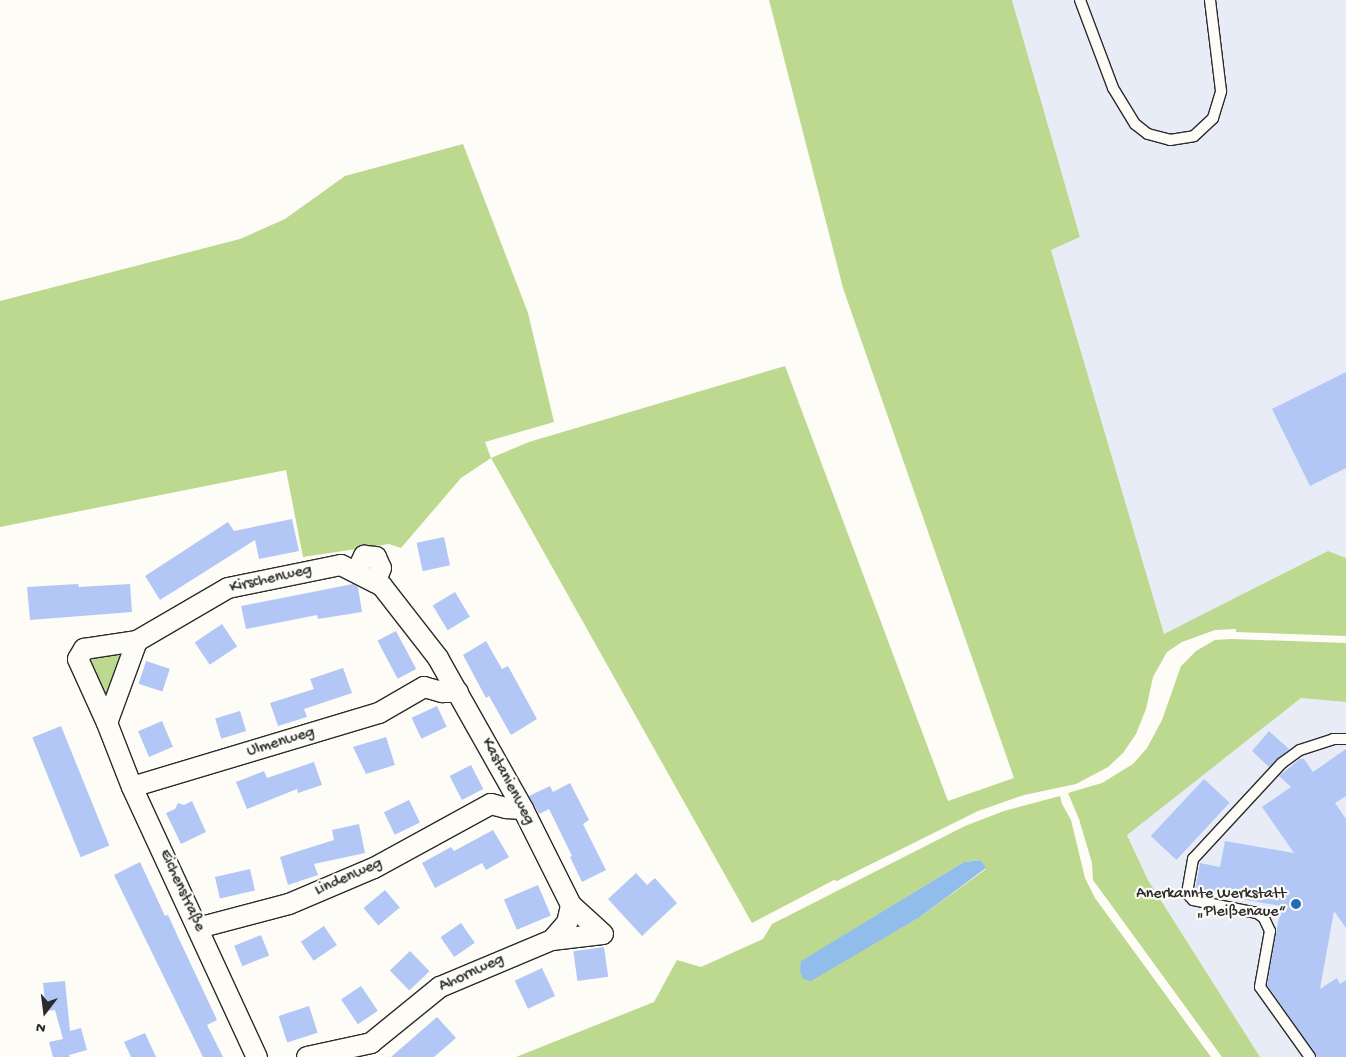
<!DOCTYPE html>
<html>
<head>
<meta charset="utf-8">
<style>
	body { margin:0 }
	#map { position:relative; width:1346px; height:1057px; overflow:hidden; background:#fdfcf7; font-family:"Gochi Hand",sans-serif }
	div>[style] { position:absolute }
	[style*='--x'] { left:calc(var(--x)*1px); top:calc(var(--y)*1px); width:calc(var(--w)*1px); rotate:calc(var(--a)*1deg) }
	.built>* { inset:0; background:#e7ecf7 }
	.green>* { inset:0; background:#bdd88f }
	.water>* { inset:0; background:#91bdea }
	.building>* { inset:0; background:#b3c7f6; transform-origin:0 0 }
	.roads { filter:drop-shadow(1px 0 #2b2b2b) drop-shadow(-1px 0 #2b2b2b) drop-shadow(0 1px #2b2b2b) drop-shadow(0 -1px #2b2b2b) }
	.service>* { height:10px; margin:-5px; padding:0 5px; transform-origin:5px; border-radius:5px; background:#fdfcf7 }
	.minor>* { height:20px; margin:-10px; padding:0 10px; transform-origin:10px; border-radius:10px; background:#fdfcf7 }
	.dots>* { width:14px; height:14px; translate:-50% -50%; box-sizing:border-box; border:2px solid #fdfcf7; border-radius:50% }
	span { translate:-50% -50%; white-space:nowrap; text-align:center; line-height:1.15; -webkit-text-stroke:4.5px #fdfcf7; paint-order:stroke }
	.street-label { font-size:16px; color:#2b2b2b }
	.poi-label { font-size:16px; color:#2b2b2b }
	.right { translate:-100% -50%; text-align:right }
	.north { position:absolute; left:20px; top:987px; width:50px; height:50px; -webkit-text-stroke:4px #fdfcf7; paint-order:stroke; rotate:195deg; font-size:14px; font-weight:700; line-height:20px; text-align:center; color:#2b2b2b }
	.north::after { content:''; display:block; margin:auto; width:18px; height:22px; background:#2b2b2b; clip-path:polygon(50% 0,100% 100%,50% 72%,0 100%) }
</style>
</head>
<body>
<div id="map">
	<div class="built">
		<i style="clip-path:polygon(1012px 0,1346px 0,1346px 558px,1328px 551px,1164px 635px,1051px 250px,1080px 237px)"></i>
		<i style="clip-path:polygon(1301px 698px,1346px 702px,1346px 1057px,1260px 1057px,1148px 880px,1127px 834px)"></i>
	</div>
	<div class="green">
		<i style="clip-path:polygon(769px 0,1012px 0,1080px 237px,1051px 250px,1164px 634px,1328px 551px,1346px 558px,1346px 636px,1236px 632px,1236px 629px,1215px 630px,1182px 642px,1167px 652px,1153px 677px,1146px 709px,1136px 734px,1123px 753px,1108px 767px,1076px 784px,1024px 795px,978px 811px,837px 881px,834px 880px,752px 923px,491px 458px,461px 478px,401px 548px,389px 544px,303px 557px,286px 470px,0 527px,0 301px,240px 239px,285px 219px,345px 176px,463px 144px,528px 313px,554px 422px,485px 442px,491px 458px,529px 442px,785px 366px,948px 801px,1014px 778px,843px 288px)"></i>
		<i style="clip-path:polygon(1232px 639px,1346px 643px,1346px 702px,1301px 698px,1127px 835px,1148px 880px,1260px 1057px,1222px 1057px,1093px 880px,1092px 863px,1079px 819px,1068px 793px,1102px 783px,1133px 764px,1147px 748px,1162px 720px,1181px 666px,1196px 651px,1215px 640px)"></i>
		<i style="clip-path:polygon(124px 652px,107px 701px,89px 657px)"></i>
		<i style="clip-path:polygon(evenodd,1060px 796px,1062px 804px,1071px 820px,1085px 878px,1095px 898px,1211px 1057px,516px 1057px,654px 1002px,677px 960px,701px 967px,763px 939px,772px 924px,965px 826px,1004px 811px,1060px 796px,981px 860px,986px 869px,920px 917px,811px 980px,804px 979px,800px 972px,802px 961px,964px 862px,981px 860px)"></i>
	</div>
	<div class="water">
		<i style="clip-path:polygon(981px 860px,986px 868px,920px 917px,811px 981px,803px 979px,800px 972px,801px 961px,964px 862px)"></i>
	</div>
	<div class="building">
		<i style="clip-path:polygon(1346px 372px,1346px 468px,1310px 486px,1272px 409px)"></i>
		<i style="clip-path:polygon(292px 519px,299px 551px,259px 559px,255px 540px,160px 600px,145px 576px,228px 522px,234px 531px)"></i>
		<i style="left:444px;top:537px;width:29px;height:28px;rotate:78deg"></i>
		<i style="clip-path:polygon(78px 584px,79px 587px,130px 584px,132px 612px,30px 620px,27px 587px)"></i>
		<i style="clip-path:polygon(353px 584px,358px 587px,362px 612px,318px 619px,317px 615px,246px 629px,241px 606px)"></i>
		<i style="left:455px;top:592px;width:29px;height:26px;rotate:59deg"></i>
		<i style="left:222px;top:624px;width:27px;height:33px;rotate:56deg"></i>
		<i style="left:396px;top:631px;width:43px;height:21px;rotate:62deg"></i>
		<i style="clip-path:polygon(486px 641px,502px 669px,508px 666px,537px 719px,511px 735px,489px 696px,486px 698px,463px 655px)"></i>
		<i style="left:146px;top:661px;width:25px;height:24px;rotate:18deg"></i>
		<i style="clip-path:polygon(343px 668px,352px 693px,304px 709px,307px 717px,278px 726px,270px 703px,314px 689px,310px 679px)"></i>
		<i style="left:437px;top:706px;width:23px;height:28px;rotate:65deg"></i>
		<i style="left:240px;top:711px;width:21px;height:26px;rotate:73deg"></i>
		<i style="left:162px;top:721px;width:28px;height:26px;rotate:67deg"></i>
		<i style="left:61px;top:726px;width:129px;height:31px;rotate:68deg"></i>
		<i style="clip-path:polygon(1269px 731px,1289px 749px,1269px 767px,1252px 751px)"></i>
		<i style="clip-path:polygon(386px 737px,395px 765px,366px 774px,353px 747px)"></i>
		<i style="clip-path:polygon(1346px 749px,1346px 796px,1335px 803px,1346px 819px,1346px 928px,1334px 911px,1320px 989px,1337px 978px,1340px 984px,1346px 980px,1346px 1057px,1317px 1057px,1267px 985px,1281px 906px,1195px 891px,1200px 863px,1220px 867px,1225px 841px,1294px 853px,1262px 807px,1291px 787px,1279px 776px,1300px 759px,1304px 759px,1313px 772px)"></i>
		<i style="clip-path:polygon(314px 762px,322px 785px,298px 793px,297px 789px,247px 809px,236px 782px,264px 771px,267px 778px)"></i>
		<i style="left:471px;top:765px;width:27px;height:24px;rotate:63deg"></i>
		<i style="left:1204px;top:779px;width:35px;height:78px;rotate:43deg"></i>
		<i style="clip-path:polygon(570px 783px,589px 820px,583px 824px,606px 870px,582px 882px,570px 857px,572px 856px,549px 809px,539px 814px,529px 796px,550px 786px,553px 792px)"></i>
		<i style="left:409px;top:800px;width:25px;height:28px;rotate:64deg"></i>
		<i style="clip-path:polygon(192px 801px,206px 832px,181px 844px,166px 813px,175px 809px,178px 803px,184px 805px)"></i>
		<i style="clip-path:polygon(359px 824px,365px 853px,314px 864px,318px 875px,288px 885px,280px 857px,334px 840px,332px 830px)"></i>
		<i style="clip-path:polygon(493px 830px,509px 857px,486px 870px,482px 863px,435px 888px,422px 863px,451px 847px,454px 851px)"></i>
		<i style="clip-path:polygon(140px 862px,165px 916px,168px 915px,179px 939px,217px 1020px,207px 1025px,223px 1057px,203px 1057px,114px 875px)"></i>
		<i style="left:250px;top:869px;width:22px;height:36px;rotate:77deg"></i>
		<i style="clip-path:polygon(636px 873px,647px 885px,655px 878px,677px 903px,642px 936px,608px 899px)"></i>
		<i style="left:538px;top:885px;width:33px;height:37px;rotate:67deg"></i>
		<i style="left:385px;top:890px;width:23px;height:28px;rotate:50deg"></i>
		<i style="left:461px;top:923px;width:24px;height:25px;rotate:55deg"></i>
		<i style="left:324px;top:926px;width:23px;height:28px;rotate:56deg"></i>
		<i style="left:261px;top:935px;width:22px;height:29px;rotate:68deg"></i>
		<i style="left:604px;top:947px;width:30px;height:31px;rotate:82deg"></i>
		<i style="left:410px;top:951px;width:28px;height:28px;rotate:46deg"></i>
		<i style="left:542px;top:968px;width:31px;height:30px;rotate:65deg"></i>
		<i style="clip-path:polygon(65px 981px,70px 1031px,81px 1028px,87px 1050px,69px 1055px,70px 1057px,53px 1057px,49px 1042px,63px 1039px,55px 1010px,46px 1011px,43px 983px)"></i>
		<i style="left:361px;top:986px;width:30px;height:24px;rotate:56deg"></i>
		<i style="left:309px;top:1006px;width:28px;height:32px;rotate:72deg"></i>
		<i style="clip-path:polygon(437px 1017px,456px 1038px,434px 1057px,391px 1057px)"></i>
		<i style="clip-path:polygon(145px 1033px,156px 1057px,131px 1057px,124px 1042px)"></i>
	</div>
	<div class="roads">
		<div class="service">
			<i style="--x:1080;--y:0;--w:94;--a:69.4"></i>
			<i style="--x:1113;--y:88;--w:42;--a:58.6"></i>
			<i style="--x:1135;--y:124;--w:16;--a:38"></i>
			<i style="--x:1148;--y:134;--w:23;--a:15"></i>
			<i style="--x:1170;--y:140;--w:24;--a:-9"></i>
			<i style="--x:1194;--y:136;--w:26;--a:-43"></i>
			<i style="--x:1213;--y:118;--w:28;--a:-73"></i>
			<i style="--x:1221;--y:91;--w:92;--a:-96.9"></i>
			<i style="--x:1310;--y:1057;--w:86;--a:-125.5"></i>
			<i style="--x:1260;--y:987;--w:57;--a:-79.9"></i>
			<i style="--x:1270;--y:931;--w:14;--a:-115"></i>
			<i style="--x:1264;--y:918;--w:9;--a:-144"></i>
			<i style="--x:1257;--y:913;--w:65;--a:-168.5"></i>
			<i style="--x:1193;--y:900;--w:9;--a:-131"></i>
			<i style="--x:1187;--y:893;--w:35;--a:-80"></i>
			<i style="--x:1193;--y:859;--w:131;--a:-47.2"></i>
			<i style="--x:1282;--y:763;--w:22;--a:-36"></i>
			<i style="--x:1300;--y:750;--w:35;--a:-18"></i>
			<i style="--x:1333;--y:739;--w:13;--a:0"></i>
		</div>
		<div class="minor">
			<i style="--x:357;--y:571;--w:17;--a:-65"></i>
			<i style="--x:364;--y:556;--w:12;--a:5"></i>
			<i style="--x:376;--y:557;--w:12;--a:66"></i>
			<i style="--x:381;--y:568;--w:15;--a:113"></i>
			<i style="--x:137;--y:641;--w:87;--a:110.1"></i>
			<i style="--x:107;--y:723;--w:70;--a:-114.4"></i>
			<i style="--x:78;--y:659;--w:12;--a:-59"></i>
			<i style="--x:84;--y:649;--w:54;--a:-8.6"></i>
			<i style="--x:137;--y:641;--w:105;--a:-30.2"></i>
			<i style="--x:228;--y:588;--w:115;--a:-11.5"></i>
			<i style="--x:341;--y:565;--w:38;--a:27"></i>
			<i style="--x:375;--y:582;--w:8;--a:30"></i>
			<i style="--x:382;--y:586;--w:91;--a:52.1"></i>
			<i style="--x:438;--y:658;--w:173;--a:60.6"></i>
			<i style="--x:523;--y:809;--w:107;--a:63.4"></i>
			<i style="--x:571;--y:905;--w:43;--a:42.2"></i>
			<i style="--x:107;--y:723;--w:69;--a:68.7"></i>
			<i style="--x:132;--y:787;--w:298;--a:65.2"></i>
			<i style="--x:132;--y:787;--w:258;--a:-16.7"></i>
			<i style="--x:379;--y:713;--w:52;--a:-30"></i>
			<i style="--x:424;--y:687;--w:19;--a:16"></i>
			<i style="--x:442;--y:692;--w:16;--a:0"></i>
			<i style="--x:198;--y:928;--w:94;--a:-14.8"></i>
			<i style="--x:289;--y:904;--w:92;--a:-23"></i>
			<i style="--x:374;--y:868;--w:133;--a:-28.7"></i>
			<i style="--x:491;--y:804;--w:16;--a:15"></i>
			<i style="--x:506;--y:808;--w:17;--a:3"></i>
			<i style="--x:552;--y:940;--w:51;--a:-6.7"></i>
			<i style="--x:307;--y:1057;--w:66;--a:-12.3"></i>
			<i style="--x:371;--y:1043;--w:89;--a:-39.1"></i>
			<i style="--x:440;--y:987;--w:121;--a:-22.8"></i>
			<i style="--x:552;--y:940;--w:23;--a:-49"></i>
			<i style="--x:567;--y:923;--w:18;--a:-77"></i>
		</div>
	</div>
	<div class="dots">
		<i style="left:1296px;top:904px;background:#1f6fb2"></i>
	</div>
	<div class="street-label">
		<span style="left:271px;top:580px;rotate:-13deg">Kirschenweg</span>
		<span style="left:281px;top:743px;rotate:-17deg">Ulmenweg</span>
		<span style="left:507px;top:782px;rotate:62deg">Kastanienweg</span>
		<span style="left:349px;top:878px;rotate:-24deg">Lindenweg</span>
		<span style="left:181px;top:891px;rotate:65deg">Eichenstraße</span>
		<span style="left:472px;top:974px;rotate:-25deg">Ahornweg</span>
	</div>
	<div class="poi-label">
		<span class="right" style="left:1286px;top:904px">Anerkannte Werkstatt<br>„Pleißenaue“</span>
	</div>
	<div class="north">N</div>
</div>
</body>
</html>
